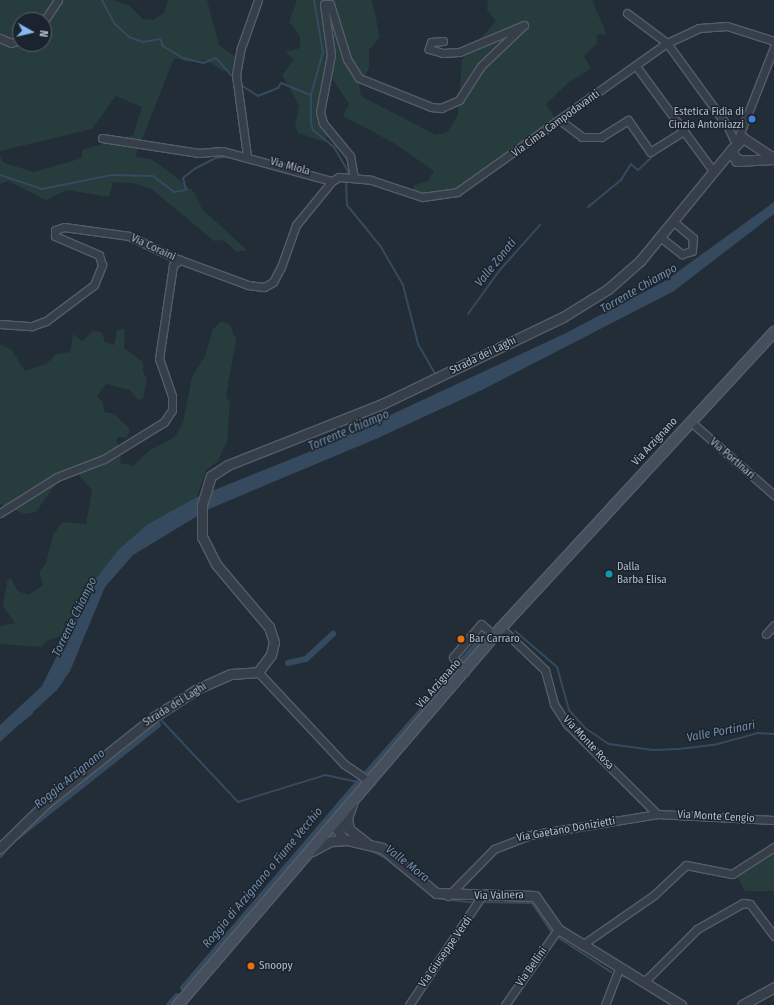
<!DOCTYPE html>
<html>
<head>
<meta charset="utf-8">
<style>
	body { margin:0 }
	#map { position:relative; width:774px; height:1005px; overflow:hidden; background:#222d38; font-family:"Fira Sans Condensed",sans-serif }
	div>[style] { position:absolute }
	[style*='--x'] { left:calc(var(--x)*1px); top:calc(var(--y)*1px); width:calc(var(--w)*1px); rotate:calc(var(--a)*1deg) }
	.green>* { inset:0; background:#273c3c }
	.water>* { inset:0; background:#364a5f }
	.stream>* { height:2px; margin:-1px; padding:0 1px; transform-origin:1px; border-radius:1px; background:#364a5f }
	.canal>* { height:6px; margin:-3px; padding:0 3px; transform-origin:3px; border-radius:3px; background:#364a5f }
	.roads { filter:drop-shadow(1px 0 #545d67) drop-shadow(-1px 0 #545d67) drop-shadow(0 1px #545d67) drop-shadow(0 -1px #545d67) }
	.minor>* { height:7px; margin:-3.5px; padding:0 3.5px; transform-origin:3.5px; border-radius:3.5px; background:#363f49 }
	.tertiary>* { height:9px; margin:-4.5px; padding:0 4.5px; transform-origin:4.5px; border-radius:4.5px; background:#363f49 }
	.secondary>* { height:10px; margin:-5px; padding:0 5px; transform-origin:5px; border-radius:5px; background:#444e5c }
	.dots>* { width:11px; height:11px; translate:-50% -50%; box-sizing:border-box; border:2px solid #1b242e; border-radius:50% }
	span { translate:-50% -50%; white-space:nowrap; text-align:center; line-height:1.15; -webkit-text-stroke:3px #1b242e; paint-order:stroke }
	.poi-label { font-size:11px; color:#b1bac5 }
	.right { translate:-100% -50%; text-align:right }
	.left { translate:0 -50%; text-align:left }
	.street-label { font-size:11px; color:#b1bac5 }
	.water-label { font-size:12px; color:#728ca8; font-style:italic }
	.north { position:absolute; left:12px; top:12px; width:40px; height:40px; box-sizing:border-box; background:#1b242e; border:1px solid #57606a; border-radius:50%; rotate:98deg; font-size:11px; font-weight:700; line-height:16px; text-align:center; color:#b1bac5 }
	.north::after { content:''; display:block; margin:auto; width:14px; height:18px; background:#88b8f3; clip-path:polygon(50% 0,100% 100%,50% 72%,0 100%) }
</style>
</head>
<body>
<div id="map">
	<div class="green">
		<i style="clip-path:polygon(evenodd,0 0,113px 0,130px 6px,143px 19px,153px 20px,164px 13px,168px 0,207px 0,219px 45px,237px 58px,233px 72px,221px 70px,206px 60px,189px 62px,174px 58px,135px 157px,151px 159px,171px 173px,194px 192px,202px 209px,247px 250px,237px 252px,223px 240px,214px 241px,153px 190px,133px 183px,113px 182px,109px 197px,67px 190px,46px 200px,8px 181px,0 184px,0 157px,4px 163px,34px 172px,82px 158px,82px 150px,133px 135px,142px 107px,116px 96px,92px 129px,0 151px,0 0,20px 20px,44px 20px,44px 44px,20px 44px,20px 20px)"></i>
		<i style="clip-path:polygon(297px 0,372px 0,380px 37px,369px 50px,369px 69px,359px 85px,361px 96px,436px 135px,448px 132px,458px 114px,462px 60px,496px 21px,487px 10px,488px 0,592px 0,607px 35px,597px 34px,597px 44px,584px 56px,591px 69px,569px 82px,546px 104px,557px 121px,456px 191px,412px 195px,414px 185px,428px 181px,434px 171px,394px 143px,343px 116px,349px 104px,332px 78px,325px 78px,317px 109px,330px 134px,324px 142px,298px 133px,295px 126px,299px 105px,282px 75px,294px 60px,286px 52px,300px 48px,300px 36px,289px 22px)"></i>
		<i style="clip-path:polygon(222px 321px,230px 325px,236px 340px,226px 396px,230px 403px,227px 441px,218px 461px,206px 470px,197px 497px,148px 524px,119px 549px,82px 601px,70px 634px,48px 640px,41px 647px,0 644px,0 626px,15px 623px,3px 606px,7px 582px,10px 577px,18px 591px,28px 595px,43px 585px,39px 572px,46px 563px,53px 535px,62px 522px,86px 524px,92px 490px,75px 471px,63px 474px,36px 512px,25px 514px,0 504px,0 344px,11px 349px,25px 371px,46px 364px,56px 354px,70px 352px,73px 334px,83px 341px,93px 330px,102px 333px,105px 342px,114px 345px,117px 330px,125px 329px,124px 348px,143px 362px,143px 372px,147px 380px,143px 399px,138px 400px,130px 390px,106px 384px,97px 396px,103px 403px,104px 412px,114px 414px,130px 429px,127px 438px,118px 437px,116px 441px,121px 449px,120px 463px,133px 466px,150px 450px,175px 437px,183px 423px,192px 377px,205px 356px,213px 329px)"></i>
		<i style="clip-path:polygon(774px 851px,774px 891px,745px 891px,736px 874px)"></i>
	</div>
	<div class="water">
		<i style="clip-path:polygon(774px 202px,774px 214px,674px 291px,482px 390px,378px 438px,209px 509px,133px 555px,105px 587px,70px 671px,57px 690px,0 742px,0 725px,42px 686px,92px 584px,119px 549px,148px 524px,197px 497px,326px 445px,564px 334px,665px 281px)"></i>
	</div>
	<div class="stream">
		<i style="--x:102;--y:0;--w:26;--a:62"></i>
		<i style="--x:114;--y:23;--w:21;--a:43"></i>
		<i style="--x:129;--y:37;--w:15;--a:20"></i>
		<i style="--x:143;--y:42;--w:17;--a:-10"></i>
		<i style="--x:160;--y:39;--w:8;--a:67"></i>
		<i style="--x:163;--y:46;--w:23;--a:31"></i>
		<i style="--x:183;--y:58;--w:21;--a:14"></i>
		<i style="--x:203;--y:63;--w:14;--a:-21"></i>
		<i style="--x:216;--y:58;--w:24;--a:48"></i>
		<i style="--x:314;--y:0;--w:53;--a:80.2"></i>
		<i style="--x:323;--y:52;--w:45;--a:105.6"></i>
		<i style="--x:311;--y:95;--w:28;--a:90"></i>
		<i style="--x:311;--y:123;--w:7;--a:74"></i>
		<i style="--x:313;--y:130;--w:27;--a:39"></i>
		<i style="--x:334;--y:147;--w:30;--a:60"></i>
		<i style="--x:239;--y:84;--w:22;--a:32"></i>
		<i style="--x:258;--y:96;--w:22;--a:-22"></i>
		<i style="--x:278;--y:88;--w:6;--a:-59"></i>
		<i style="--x:281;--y:83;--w:32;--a:22"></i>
		<i style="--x:0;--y:175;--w:44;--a:18.4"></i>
		<i style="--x:42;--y:189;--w:71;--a:-11.3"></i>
		<i style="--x:112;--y:175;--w:41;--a:1.4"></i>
		<i style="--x:153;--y:176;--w:26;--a:37"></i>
		<i style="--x:174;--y:192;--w:12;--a:-9"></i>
		<i style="--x:186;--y:190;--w:12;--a:-104"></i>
		<i style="--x:183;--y:178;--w:16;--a:-38"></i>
		<i style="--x:196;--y:168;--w:22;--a:-27"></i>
		<i style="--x:216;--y:158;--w:14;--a:-8"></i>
		<i style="--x:346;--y:179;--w:26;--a:88"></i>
		<i style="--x:347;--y:205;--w:54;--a:51"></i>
		<i style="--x:381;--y:247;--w:44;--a:59.9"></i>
		<i style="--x:403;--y:285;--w:61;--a:75.7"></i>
		<i style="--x:418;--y:344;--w:34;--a:60"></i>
		<i style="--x:588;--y:207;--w:43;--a:-39.3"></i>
		<i style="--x:621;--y:180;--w:19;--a:-58"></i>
		<i style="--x:631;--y:164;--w:9;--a:41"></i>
		<i style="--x:638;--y:170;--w:18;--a:-43"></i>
		<i style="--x:468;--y:314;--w:53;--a:-54.2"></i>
		<i style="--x:499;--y:271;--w:62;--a:-48.3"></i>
		<i style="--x:515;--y:631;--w:55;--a:40.6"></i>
		<i style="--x:557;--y:667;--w:45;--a:74.4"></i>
		<i style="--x:569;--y:710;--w:24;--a:48"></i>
		<i style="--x:585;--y:728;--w:29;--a:34"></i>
		<i style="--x:609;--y:744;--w:44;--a:7.8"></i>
		<i style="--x:653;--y:750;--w:26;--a:-2"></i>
		<i style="--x:679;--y:749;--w:35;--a:-7"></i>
		<i style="--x:714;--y:745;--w:46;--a:-15.3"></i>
		<i style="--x:758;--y:733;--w:16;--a:4"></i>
		<i style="--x:162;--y:721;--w:111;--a:46.8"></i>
		<i style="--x:238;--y:802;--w:91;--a:-17.2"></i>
		<i style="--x:325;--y:775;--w:35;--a:12"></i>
		<i style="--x:20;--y:723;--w:16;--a:-40"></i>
		<i style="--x:328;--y:847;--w:23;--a:-5"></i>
		<i style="--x:367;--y:849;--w:19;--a:25"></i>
		<i style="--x:384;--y:857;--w:65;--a:38.8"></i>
		<i style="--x:435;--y:898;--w:38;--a:7"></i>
		<i style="--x:482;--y:902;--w:50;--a:1.1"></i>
		<i style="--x:532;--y:903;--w:36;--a:56"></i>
		<i style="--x:556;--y:936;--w:66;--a:33.2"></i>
		<i style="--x:619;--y:975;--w:14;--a:17"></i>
		<i style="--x:652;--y:993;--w:23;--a:31"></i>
	</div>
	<div class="canal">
		<i style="--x:462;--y:661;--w:35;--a:-49"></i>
		<i style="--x:288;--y:663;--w:18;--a:-13"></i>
		<i style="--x:306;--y:659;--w:37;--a:-43"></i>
		<i style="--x:367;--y:773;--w:130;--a:-48.7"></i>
		<i style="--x:17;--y:837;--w:180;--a:-38.5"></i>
		<i style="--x:0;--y:855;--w:11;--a:-52"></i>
		<i style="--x:183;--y:988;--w:271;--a:-49.5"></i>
		<i style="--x:169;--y:1005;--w:12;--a:-48"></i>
	</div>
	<div class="roads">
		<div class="minor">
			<i style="--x:627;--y:13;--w:50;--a:36.9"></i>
			<i style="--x:667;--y:43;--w:104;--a:54"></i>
			<i style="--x:728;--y:127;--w:17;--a:65"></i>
			<i style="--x:44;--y:21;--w:25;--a:-56"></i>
			<i style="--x:0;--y:38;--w:12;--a:24"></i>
			<i style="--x:11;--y:43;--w:9;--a:-18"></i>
			<i style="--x:636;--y:66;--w:130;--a:53.7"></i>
			<i style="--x:561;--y:121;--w:26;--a:37"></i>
			<i style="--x:582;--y:137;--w:19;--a:0"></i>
			<i style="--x:601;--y:137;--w:32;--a:-32"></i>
			<i style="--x:628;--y:120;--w:39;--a:55"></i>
			<i style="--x:650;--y:152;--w:38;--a:-32"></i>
			<i style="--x:102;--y:138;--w:98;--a:8.8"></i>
			<i style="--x:199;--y:153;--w:23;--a:-5"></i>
			<i style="--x:222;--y:151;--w:114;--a:15.3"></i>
			<i style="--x:737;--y:141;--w:101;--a:-68.5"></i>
			<i style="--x:247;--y:156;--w:82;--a:-97.7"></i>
			<i style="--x:236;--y:75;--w:27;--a:-80"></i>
			<i style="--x:241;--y:48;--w:51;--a:-70.5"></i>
			<i style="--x:354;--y:178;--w:22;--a:-100"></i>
			<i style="--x:350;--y:156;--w:43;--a:-129.3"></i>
			<i style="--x:323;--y:123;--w:11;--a:-105"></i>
			<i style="--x:320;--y:112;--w:58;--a:-79.1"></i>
			<i style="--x:331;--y:55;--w:51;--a:-97.8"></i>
			<i style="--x:324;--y:4;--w:6;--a:0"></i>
			<i style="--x:330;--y:4;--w:58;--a:72.8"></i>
			<i style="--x:347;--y:59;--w:22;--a:58"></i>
			<i style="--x:359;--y:78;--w:78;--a:21.9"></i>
			<i style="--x:431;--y:107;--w:10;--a:6"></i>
			<i style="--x:441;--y:108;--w:20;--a:-24"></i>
			<i style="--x:459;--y:100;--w:40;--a:-57.1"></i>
			<i style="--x:481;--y:66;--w:59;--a:-43.6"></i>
			<i style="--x:524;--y:25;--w:70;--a:157.4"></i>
			<i style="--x:459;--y:52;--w:16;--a:176"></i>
			<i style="--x:443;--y:53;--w:15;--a:-164"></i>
			<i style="--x:429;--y:49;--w:7;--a:-74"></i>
			<i style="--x:431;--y:42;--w:12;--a:-5"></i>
			<i style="--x:660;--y:237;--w:28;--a:38"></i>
			<i style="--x:682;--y:254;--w:10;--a:-17"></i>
			<i style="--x:692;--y:251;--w:13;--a:-86"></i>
			<i style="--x:693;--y:238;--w:26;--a:-140"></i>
			<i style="--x:0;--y:324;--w:32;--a:4"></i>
			<i style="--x:32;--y:326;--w:15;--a:-20"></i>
			<i style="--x:46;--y:321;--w:60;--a:-36.9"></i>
			<i style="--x:94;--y:285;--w:22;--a:-68"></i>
			<i style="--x:102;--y:265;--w:10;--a:-107"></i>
			<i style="--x:99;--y:255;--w:48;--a:-156.6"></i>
			<i style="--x:55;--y:236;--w:6;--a:-90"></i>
			<i style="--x:55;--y:230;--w:9;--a:-18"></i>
			<i style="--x:64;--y:227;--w:66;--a:7.9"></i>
			<i style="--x:129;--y:236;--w:51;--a:25.6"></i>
			<i style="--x:175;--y:258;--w:78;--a:20.3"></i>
			<i style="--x:248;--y:285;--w:16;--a:7"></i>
			<i style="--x:264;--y:287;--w:10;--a:-29"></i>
			<i style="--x:273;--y:282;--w:17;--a:-62"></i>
			<i style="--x:281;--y:267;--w:45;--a:-70.3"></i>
			<i style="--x:296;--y:225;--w:57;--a:-50.7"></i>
			<i style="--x:332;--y:181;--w:8;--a:-30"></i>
			<i style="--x:339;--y:177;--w:32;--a:5"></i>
			<i style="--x:371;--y:180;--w:54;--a:18.4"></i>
			<i style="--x:422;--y:197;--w:35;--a:-8"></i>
			<i style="--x:457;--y:192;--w:257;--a:-35.4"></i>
			<i style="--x:667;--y:43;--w:35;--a:-25"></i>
			<i style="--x:699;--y:28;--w:28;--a:-4"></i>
			<i style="--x:727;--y:26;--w:49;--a:17.7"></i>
			<i style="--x:691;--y:422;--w:111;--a:41.3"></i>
			<i style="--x:0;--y:513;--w:67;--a:-32.3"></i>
			<i style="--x:57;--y:477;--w:50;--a:-21"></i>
			<i style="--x:104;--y:459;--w:70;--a:-31.7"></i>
			<i style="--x:164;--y:422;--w:14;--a:-56"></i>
			<i style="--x:172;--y:410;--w:14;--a:-90"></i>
			<i style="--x:172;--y:396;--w:39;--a:-109"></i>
			<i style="--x:159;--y:359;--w:95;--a:-81.5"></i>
			<i style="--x:173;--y:265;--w:9;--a:-36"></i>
			<i style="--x:501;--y:628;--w:61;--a:43.7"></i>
			<i style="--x:545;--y:670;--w:35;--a:75"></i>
			<i style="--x:554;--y:704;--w:24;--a:57"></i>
			<i style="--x:567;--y:724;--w:127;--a:45"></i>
			<i style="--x:766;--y:634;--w:12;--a:-48"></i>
			<i style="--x:258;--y:672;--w:126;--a:46.9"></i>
			<i style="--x:344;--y:764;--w:32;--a:34"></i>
			<i style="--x:465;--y:672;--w:19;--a:-129"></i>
			<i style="--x:453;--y:657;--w:43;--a:-49.7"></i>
			<i style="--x:481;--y:624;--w:18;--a:41"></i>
			<i style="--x:448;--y:896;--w:66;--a:-45.6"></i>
			<i style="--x:494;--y:849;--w:39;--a:-21"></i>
			<i style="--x:530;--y:835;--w:129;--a:-9.4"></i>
			<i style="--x:657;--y:814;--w:117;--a:2.9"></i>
			<i style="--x:582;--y:945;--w:88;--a:-34.8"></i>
			<i style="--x:654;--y:895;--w:44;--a:-43.2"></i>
			<i style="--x:686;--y:865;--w:47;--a:11.1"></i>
			<i style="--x:732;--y:874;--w:50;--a:-32.7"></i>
			<i style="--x:644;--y:982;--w:75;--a:-45"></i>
			<i style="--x:697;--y:929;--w:53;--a:-29.5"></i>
			<i style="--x:743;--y:903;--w:7;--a:8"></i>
			<i style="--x:750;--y:904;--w:40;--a:53"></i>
			<i style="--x:409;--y:1005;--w:130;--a:-56.3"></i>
			<i style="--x:505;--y:1005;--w:93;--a:-55.1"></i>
			<i style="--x:605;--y:1005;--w:40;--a:-69"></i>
		</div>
		<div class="tertiary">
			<i style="--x:736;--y:161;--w:38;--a:-3"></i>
			<i style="--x:742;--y:161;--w:9;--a:-153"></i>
			<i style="--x:734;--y:157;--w:8;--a:-104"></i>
			<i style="--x:732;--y:149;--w:16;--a:-45"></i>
			<i style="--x:743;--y:138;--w:37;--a:33"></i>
			<i style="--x:334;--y:824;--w:17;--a:59"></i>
			<i style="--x:343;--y:839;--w:40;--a:13"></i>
			<i style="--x:382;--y:848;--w:70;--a:39.8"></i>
			<i style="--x:436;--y:893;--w:99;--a:1.7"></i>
			<i style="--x:535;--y:896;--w:40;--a:55.1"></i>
			<i style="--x:558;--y:929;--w:145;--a:31.7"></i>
			<i style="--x:334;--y:824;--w:11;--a:10"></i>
			<i style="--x:345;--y:826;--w:28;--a:38"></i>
			<i style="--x:349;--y:829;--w:11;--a:-100"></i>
			<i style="--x:347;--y:818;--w:15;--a:-70"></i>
			<i style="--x:0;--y:848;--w:64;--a:-44.4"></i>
			<i style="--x:46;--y:803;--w:138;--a:-38.5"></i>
			<i style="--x:154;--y:717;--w:51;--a:-33.1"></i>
			<i style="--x:197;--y:689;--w:37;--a:-24"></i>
			<i style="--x:231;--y:674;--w:27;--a:-4"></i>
			<i style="--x:258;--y:672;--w:21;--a:-53"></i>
			<i style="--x:271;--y:655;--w:13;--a:-77"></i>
			<i style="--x:274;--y:642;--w:16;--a:-108"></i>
			<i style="--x:269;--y:627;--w:82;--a:-130.1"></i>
			<i style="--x:216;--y:564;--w:30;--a:-117"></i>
			<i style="--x:202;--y:537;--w:32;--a:-90"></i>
			<i style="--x:202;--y:505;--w:30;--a:-73"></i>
			<i style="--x:211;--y:476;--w:20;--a:-33"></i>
			<i style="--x:228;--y:465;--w:166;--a:-21.6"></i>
			<i style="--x:382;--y:404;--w:201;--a:-25.7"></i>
			<i style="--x:563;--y:317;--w:53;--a:-31.9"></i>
			<i style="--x:608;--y:289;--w:43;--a:-41.2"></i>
			<i style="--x:640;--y:261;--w:145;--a:-50.6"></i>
			<i style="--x:312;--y:851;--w:21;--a:-28"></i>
			<i style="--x:331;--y:841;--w:15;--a:-4"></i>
			<i style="--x:742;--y:1005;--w:37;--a:-29"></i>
		</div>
		<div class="secondary">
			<i style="--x:178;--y:1005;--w:496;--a:-49.4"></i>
			<i style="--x:501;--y:628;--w:403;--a:-47.3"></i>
		</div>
	</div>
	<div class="dots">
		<i style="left:752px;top:119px;background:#3f7fe0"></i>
		<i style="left:609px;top:574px;background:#0f9aa8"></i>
		<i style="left:461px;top:639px;background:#e8710a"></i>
		<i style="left:251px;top:966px;background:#e8710a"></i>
	</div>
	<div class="poi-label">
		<span class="right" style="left:744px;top:119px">Estetica Fidia di<br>Cinzia Antoniazzi</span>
		<span class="left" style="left:617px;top:574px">Dalla<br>Barba Elisa</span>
		<span class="left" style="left:469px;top:639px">Bar Carraro</span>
		<span class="left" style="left:259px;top:966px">Snoopy</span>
	</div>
	<div class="street-label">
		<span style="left:556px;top:124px;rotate:-36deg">Via Cima Campodavanti</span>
		<span style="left:290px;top:167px;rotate:15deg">Via Miola</span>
		<span style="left:153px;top:248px;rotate:25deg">Via Coraini</span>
		<span style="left:483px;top:356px;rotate:-26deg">Strada dei Laghi</span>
		<span style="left:655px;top:442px;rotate:-47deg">Via Arzignano</span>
		<span style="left:732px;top:459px;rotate:41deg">Via Portinari</span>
		<span style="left:439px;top:684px;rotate:-49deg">Via Arzignano</span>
		<span style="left:175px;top:705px;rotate:-32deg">Strada dei Laghi</span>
		<span style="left:588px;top:743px;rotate:47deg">Via Monte Rosa</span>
		<span style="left:716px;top:817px;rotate:3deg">Via Monte Cengio</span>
		<span style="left:566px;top:830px;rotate:-10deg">Via Gaetano Donizietti</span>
		<span style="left:499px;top:896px;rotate:-1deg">Via Valnera</span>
		<span style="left:446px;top:952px;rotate:-55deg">Via Giuseppe Verdi</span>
		<span style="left:532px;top:967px;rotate:-55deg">Via Bellini</span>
	</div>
	<div class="water-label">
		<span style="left:496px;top:263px;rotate:-51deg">Valle Zonati</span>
		<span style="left:639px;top:289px;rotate:-30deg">Torrente Chiampo</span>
		<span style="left:349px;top:431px;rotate:-23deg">Torrente Chiampo</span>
		<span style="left:75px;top:617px;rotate:-64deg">Torrente Chiampo</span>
		<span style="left:721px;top:732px;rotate:-11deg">Valle Portinari</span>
		<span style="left:70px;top:779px;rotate:-39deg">Roggia Arzignano</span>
		<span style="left:407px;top:864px;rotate:38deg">Valle Mora</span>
		<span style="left:263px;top:878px;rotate:-50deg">Roggia di Arzignano o Fiume Vecchio</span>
	</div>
	<div class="north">N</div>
</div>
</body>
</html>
